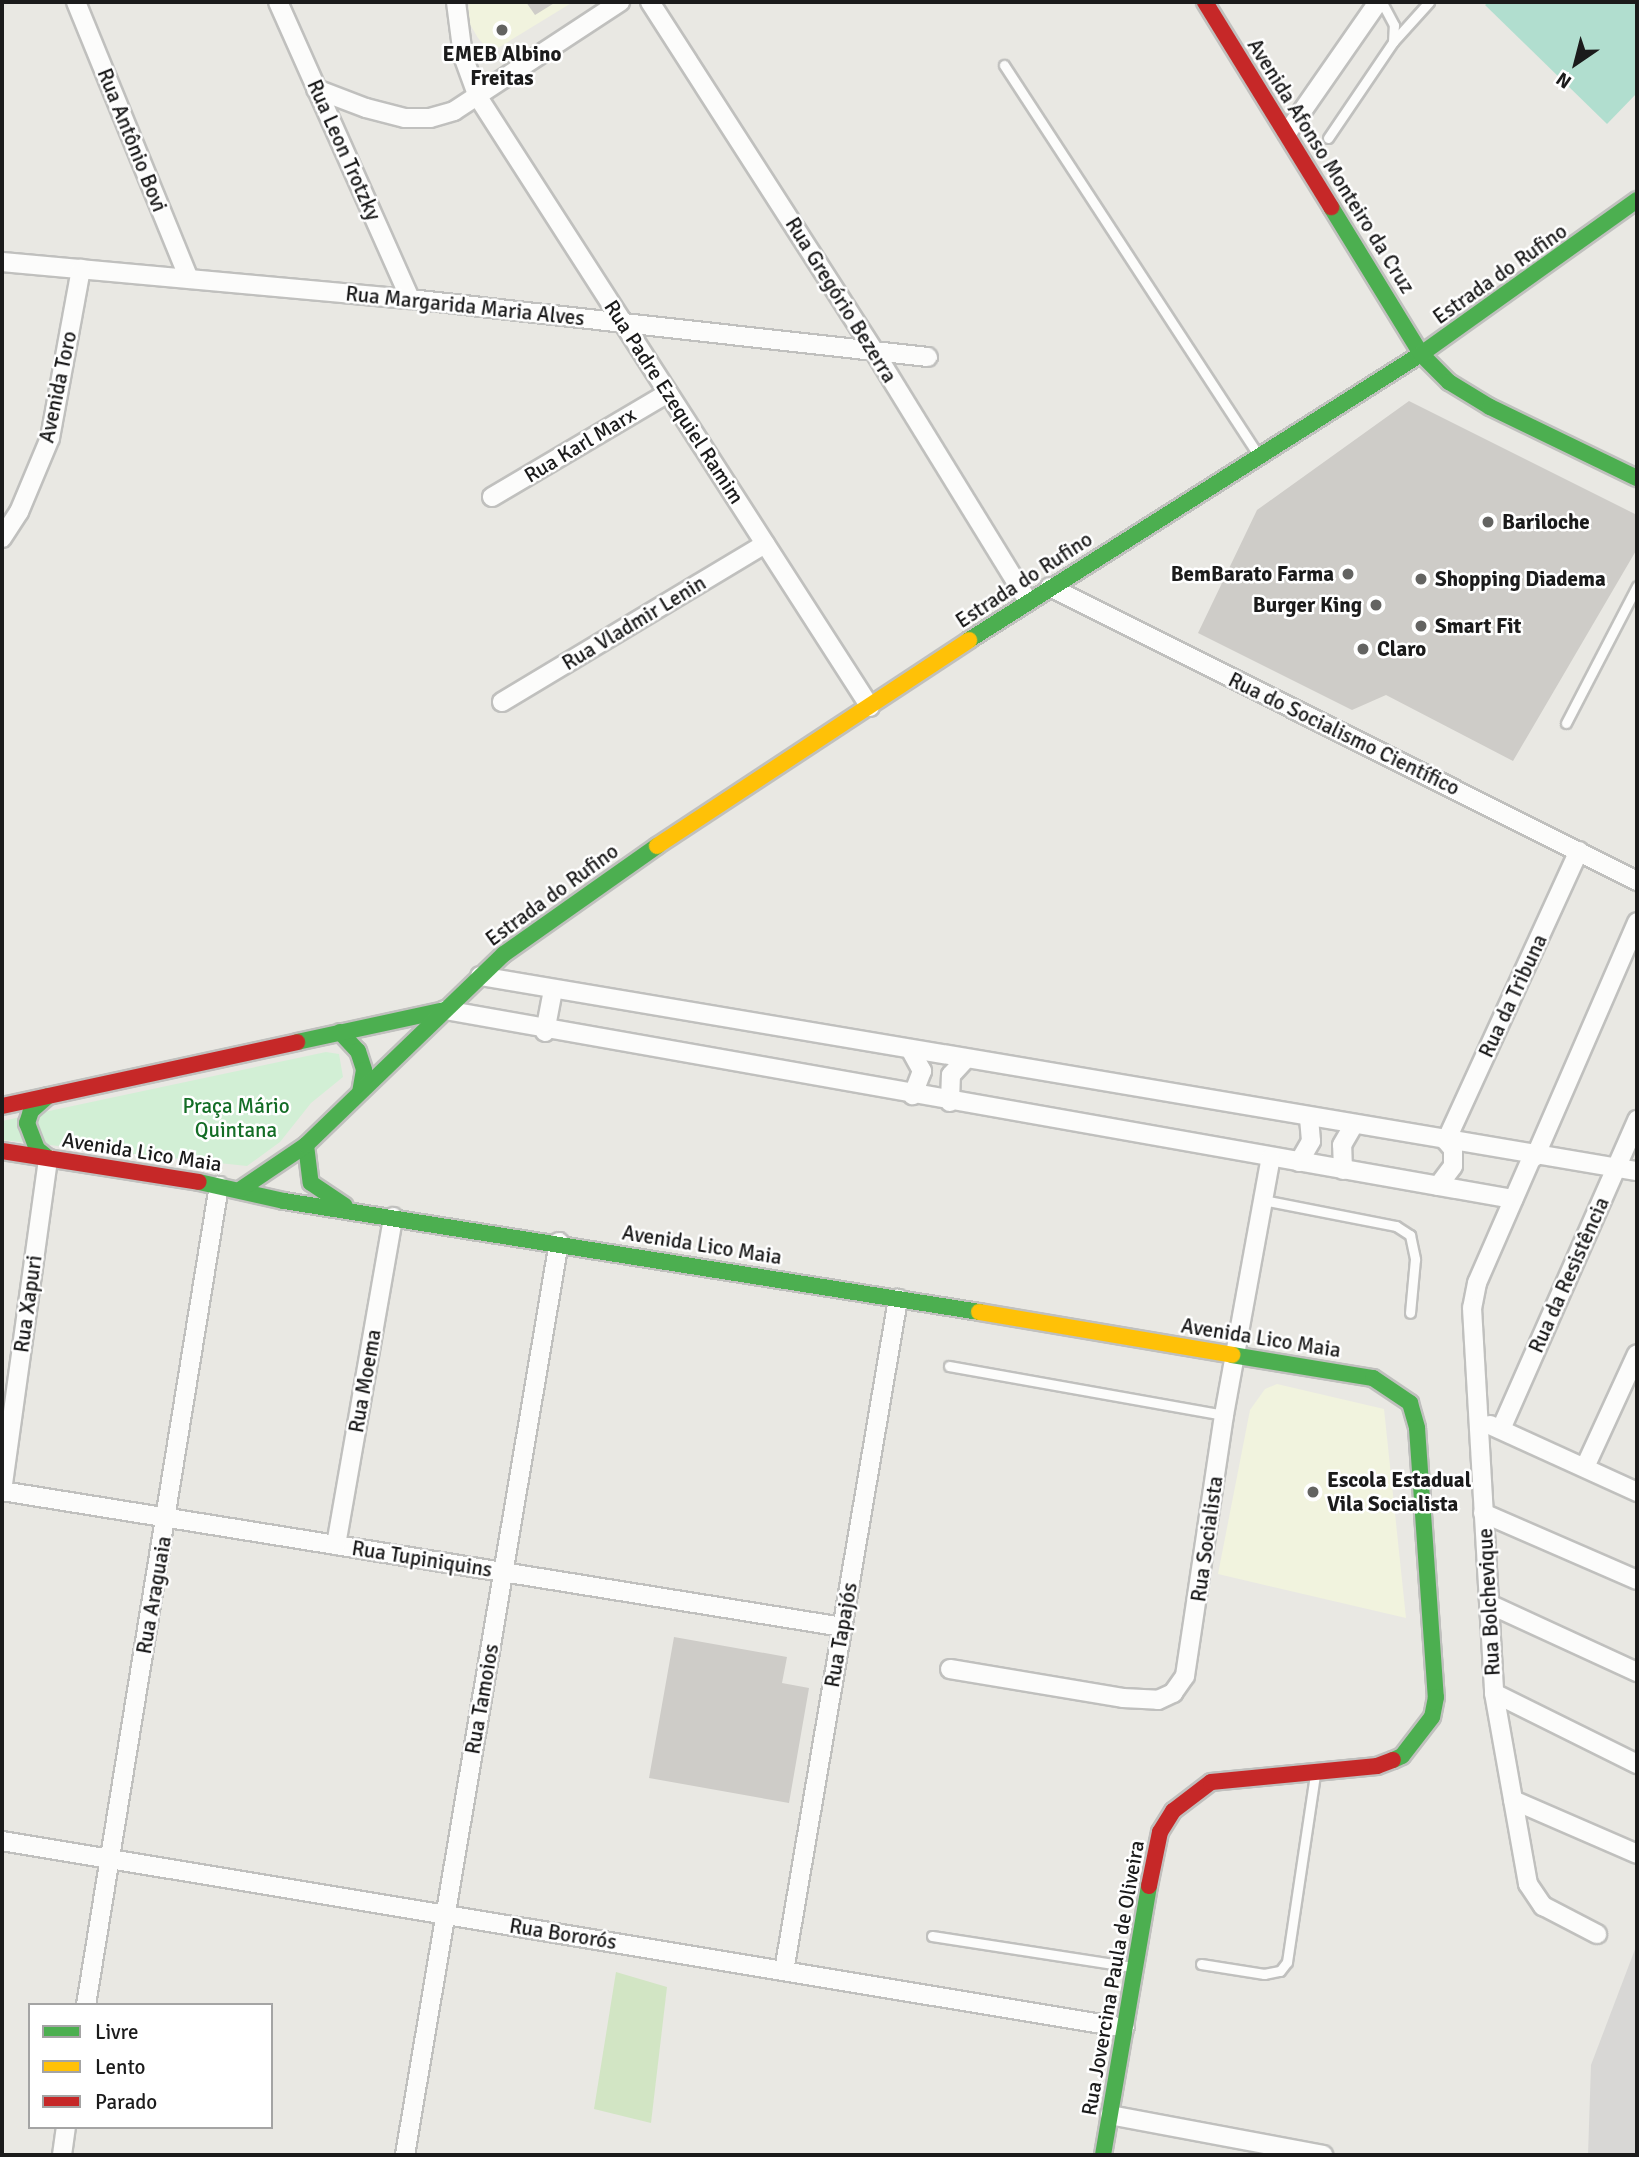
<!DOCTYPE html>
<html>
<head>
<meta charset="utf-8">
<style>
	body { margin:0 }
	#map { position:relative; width:1639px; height:2157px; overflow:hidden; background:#e9e8e3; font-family:Signika,sans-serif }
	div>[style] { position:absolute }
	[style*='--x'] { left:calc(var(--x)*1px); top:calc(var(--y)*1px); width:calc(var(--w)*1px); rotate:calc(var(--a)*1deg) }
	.residential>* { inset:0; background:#d8d7d5 }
	.education>* { inset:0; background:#f1f3de }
	.grass>* { inset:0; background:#d2e5c4 }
	.park>* { inset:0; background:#d2efd5 }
	.pitch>* { inset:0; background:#b1decf }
	.building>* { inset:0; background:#ceccc8 }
	.roads { filter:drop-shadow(2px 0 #c0c0be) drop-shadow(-2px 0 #c0c0be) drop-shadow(0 2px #c0c0be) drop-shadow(0 -2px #c0c0be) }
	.lane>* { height:9px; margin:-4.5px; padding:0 4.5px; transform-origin:4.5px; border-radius:4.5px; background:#fcfcfb }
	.street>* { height:18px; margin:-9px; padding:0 9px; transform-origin:9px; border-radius:9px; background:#fcfcfb }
	.fast>* { height:16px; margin:-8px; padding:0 8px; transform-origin:8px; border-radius:8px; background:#4caf50 }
	.slow>* { height:16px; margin:-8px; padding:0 8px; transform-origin:8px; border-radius:8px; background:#ffc107 }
	.jam>* { height:16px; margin:-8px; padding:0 8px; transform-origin:8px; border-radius:8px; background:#c62828 }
	.dots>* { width:19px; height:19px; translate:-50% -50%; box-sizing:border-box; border:4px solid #fff; border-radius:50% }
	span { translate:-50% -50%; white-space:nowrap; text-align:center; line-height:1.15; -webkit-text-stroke:5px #fff; paint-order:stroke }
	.poi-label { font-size:21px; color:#1b1b1b; font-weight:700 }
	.left { translate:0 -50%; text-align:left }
	.right { translate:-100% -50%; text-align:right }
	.street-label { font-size:21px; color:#1b1b1b }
	.park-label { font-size:21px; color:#146d26 }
	.frame { position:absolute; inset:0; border:4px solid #1b1b1b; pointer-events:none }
	.legend { position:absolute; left:28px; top:2003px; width:245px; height:126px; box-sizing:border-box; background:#fff; border:2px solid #a4a4a4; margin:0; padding:9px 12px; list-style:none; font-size:21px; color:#1b1b1b }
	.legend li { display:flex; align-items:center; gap:14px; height:35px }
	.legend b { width:35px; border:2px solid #a4a4a4 }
	.north { position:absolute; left:1541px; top:28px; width:70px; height:70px; -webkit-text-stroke:5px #fff; paint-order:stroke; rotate:215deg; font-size:19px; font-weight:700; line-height:28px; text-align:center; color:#1b1b1b }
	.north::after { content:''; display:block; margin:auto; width:24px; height:32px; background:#1b1b1b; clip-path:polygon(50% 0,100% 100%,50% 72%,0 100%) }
</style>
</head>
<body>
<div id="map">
	<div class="residential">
		<i style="clip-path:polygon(1637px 1944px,1637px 2155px,1588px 2155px,1591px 2065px)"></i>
	</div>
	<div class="education">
		<i style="clip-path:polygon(469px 2px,573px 2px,498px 48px,486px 47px,478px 38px,468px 21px)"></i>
		<i style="clip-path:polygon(1277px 1384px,1384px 1409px,1406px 1618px,1218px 1574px,1250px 1410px,1265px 1389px)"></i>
	</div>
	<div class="grass">
		<i style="clip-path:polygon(616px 1972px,667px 1987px,651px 2123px,594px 2109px)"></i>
	</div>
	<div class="park">
		<i style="clip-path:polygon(326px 1052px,339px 1054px,343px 1077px,311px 1103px,280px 1142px,247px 1166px,2px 1140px,2px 1121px)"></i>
	</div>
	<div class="pitch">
		<i style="clip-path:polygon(1489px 2px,1637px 2px,1637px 93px,1607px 124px,1485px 5px)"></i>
	</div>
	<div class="building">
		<i style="clip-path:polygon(526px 2px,556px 2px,535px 15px)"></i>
		<i style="clip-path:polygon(1409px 401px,1637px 515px,1637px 549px,1513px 761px,1386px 695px,1352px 710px,1198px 633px,1257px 510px)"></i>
		<i style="clip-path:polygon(674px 1637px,787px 1657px,782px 1683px,809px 1688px,789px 1803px,649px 1778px)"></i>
	</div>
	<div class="roads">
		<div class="lane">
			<i style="--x:1393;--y:42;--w:54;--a:-48"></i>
			<i style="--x:1004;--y:65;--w:465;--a:56.9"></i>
			<i style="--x:1328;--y:138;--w:116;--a:-55.9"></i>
			<i style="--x:1393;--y:42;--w:17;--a:-87"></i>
			<i style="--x:1394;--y:25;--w:26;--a:-118"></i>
			<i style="--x:1566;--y:723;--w:154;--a:-62.6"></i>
			<i style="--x:1263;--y:1200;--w:136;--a:11.1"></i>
			<i style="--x:1396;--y:1226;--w:17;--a:33"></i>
			<i style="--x:1410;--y:1235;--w:25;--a:78"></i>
			<i style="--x:1415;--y:1259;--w:54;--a:95.3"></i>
			<i style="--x:949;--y:1366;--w:279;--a:10.1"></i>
			<i style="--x:932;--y:1936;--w:203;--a:8.8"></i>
			<i style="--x:1201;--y:1964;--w:64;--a:9"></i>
			<i style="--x:1264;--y:1974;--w:16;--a:-11"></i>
			<i style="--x:1280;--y:1971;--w:11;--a:-52"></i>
			<i style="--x:1287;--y:1962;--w:190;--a:-81.5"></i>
		</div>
		<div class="street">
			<i style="--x:76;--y:2;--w:299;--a:67.8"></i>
			<i style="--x:278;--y:2;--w:325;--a:66"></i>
			<i style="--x:456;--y:2;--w:54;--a:82.6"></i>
			<i style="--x:463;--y:56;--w:44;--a:69.9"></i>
			<i style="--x:478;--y:97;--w:725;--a:57.27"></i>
			<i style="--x:650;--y:2;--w:415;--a:57.3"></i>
			<i style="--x:874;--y:351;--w:292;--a:58.4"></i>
			<i style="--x:316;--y:89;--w:53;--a:20.8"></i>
			<i style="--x:366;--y:108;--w:40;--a:14.4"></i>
			<i style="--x:405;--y:118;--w:25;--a:0"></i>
			<i style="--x:430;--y:118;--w:25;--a:-16"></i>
			<i style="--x:454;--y:111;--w:199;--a:-33.3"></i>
			<i style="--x:1287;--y:133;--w:160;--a:-55.2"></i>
			<i style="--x:2;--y:262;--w:410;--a:5.2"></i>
			<i style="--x:410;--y:299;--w:521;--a:6.39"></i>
			<i style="--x:492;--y:497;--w:204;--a:-30.6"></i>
			<i style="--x:2;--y:538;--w:31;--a:-57"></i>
			<i style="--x:19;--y:512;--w:80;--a:-67.3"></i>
			<i style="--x:50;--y:438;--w:172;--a:-79.6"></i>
			<i style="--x:1050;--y:587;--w:657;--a:26.6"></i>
			<i style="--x:502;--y:702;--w:307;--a:-31"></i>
			<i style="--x:480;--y:976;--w:1173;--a:9.57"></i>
			<i style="--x:445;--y:1010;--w:1085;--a:10.04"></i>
			<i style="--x:545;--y:1032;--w:43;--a:-79.2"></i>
			<i style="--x:911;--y:1051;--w:23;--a:61"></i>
			<i style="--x:922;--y:1071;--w:26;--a:111"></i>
			<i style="--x:950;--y:1102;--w:27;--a:-88"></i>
			<i style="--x:951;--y:1075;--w:21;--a:-47"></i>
			<i style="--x:1532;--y:1157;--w:137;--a:113.6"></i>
			<i style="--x:1477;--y:1283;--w:25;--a:101"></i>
			<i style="--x:1472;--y:1308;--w:386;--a:86.7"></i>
			<i style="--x:1494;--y:1693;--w:194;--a:79.9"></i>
			<i style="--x:1528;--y:1884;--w:27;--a:56"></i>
			<i style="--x:1543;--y:1906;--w:61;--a:27.4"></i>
			<i style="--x:1535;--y:1157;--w:256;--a:-66.5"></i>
			<i style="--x:1299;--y:1162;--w:24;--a:-60"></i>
			<i style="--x:1311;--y:1141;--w:23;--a:-95"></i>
			<i style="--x:1343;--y:1170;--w:25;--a:-92"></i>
			<i style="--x:1342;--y:1145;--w:22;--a:-60"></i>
			<i style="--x:1438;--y:1186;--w:25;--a:-53"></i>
			<i style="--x:1453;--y:1166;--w:17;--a:-90"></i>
			<i style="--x:1453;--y:1149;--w:11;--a:-131"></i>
			<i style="--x:1446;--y:1141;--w:319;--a:-65.4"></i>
			<i style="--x:1490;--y:1425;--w:162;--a:24.5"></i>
			<i style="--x:1501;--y:1429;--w:338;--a:-66.2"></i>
			<i style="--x:1585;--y:1467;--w:124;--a:-65.3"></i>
			<i style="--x:2;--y:1491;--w:852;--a:9.19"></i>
			<i style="--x:2;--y:1491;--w:336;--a:-82.1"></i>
			<i style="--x:1483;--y:1513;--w:168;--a:23.5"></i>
			<i style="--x:336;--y:1545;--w:333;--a:-80.1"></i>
			<i style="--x:1489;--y:1604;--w:163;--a:24.7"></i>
			<i style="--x:950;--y:1669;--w:175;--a:9.5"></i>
			<i style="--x:1123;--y:1698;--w:35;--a:3"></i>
			<i style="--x:1158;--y:1700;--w:17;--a:-25"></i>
			<i style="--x:1173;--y:1693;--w:21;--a:-55"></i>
			<i style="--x:1185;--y:1676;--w:264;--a:-81.5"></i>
			<i style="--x:1224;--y:1415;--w:262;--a:-79.7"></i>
			<i style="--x:1494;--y:1693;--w:160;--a:26.4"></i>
			<i style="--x:1513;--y:1800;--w:135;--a:23.5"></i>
			<i style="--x:2;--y:1841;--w:1138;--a:9.45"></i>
			<i style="--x:784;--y:1971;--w:682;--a:-80.37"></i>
			<i style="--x:86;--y:2005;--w:830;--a:-80.78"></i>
			<i style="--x:1110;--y:2115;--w:217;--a:10.6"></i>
			<i style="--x:62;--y:2155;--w:28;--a:-82"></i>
			<i style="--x:405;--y:2155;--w:926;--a:-80.43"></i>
		</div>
		<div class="fast">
			<i style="--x:1331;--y:207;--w:172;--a:58.5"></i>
			<i style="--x:1421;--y:354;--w:40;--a:45"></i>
			<i style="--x:1449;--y:382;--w:48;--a:31.4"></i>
			<i style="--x:1490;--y:407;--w:163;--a:25.8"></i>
			<i style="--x:969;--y:640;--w:535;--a:-32.32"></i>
			<i style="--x:1421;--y:354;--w:265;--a:-35.5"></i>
			<i style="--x:340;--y:1032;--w:26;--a:47"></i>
			<i style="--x:358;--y:1051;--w:20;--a:72"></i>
			<i style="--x:364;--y:1070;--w:22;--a:100"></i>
			<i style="--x:297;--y:1042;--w:151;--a:-12.2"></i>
			<i style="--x:48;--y:1096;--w:23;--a:139"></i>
			<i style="--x:31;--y:1111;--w:13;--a:108"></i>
			<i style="--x:27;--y:1123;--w:28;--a:69"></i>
			<i style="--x:37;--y:1149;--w:14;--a:39"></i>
			<i style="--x:306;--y:1145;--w:38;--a:83"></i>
			<i style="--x:311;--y:1183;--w:41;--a:34.1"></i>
			<i style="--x:199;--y:1182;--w:87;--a:12.6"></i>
			<i style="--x:284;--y:1201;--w:704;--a:9.07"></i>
			<i style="--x:241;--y:1189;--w:78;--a:-34.1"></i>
			<i style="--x:306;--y:1145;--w:275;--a:-44"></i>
			<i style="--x:504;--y:954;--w:187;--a:-35.2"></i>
			<i style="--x:1232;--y:1355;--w:143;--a:9.3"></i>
			<i style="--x:1373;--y:1378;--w:45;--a:34"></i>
			<i style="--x:1410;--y:1403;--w:26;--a:74"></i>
			<i style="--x:1417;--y:1428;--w:270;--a:86"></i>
			<i style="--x:1436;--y:1697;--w:20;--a:101"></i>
			<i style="--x:1432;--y:1717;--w:49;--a:127.6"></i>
			<i style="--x:1402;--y:1756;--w:10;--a:156"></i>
			<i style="--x:1103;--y:2155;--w:273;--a:-80.3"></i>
		</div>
		<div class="slow">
			<i style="--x:657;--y:846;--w:374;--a:-33.4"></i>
			<i style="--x:979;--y:1312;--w:257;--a:9.6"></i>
		</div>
		<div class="jam">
			<i style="--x:1205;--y:2;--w:241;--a:58.4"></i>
			<i style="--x:2;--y:1106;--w:302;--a:-12.2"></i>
			<i style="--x:2;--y:1151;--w:199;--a:8.9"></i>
			<i style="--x:1149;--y:1886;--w:55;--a:-78.5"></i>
			<i style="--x:1160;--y:1832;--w:25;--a:-58"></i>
			<i style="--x:1173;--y:1811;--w:48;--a:-37.3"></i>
			<i style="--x:1211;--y:1782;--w:167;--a:-5.5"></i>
			<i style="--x:1377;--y:1766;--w:17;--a:-21"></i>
		</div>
	</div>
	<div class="dots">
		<i style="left:502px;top:30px;background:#636361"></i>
		<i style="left:1488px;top:522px;background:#636361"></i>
		<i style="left:1348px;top:574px;background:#636361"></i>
		<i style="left:1421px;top:579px;background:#636361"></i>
		<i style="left:1376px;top:605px;background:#636361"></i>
		<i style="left:1421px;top:626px;background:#636361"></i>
		<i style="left:1363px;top:649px;background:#636361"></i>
		<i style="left:1313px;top:1492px;background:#636361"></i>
	</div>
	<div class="poi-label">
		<span style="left:502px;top:66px">EMEB Albino<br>Freitas</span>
		<span class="left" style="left:1502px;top:522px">Bariloche</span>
		<span class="right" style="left:1334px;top:574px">BemBarato Farma</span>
		<span class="left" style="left:1435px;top:579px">Shopping Diadema</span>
		<span class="right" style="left:1362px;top:605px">Burger King</span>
		<span class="left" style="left:1435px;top:626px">Smart Fit</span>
		<span class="left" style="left:1377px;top:649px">Claro</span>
		<span class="left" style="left:1327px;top:1492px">Escola Estadual<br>Vila Socialista</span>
	</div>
	<div class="street-label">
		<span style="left:132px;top:140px;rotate:68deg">Rua Antônio Bovi</span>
		<span style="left:344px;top:150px;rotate:66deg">Rua Leon Trotzky</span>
		<span style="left:1331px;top:166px;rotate:58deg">Avenida Afonso Monteiro da Cruz</span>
		<span style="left:1500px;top:274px;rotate:-35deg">Estrada do Rufino</span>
		<span style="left:841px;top:300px;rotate:58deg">Rua Gregório Bezerra</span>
		<span style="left:465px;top:306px;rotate:6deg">Rua Margarida Maria Alves</span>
		<span style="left:58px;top:387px;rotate:-78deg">Avenida Toro</span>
		<span style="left:674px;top:402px;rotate:57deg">Rua Padre Ezequiel Ramim</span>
		<span style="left:580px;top:445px;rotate:-31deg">Rua Karl Marx</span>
		<span style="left:1024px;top:580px;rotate:-33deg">Estrada do Rufino</span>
		<span style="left:634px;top:623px;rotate:-31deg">Rua Vladmir Lenin</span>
		<span style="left:1344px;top:734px;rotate:26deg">Rua do Socialismo Científico</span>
		<span style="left:552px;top:895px;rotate:-36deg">Estrada do Rufino</span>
		<span style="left:1513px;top:996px;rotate:-65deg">Rua da Tribuna</span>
		<span style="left:142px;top:1152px;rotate:9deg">Avenida Lico Maia</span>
		<span style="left:702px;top:1245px;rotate:9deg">Avenida Lico Maia</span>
		<span style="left:1569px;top:1275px;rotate:-66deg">Rua da Resistência</span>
		<span style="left:28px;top:1304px;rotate:-82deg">Rua Xapuri</span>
		<span style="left:1261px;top:1338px;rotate:9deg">Avenida Lico Maia</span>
		<span style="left:365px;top:1381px;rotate:-80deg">Rua Moema</span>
		<span style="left:1207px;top:1539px;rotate:-82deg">Rua Socialista</span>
		<span style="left:422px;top:1559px;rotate:9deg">Rua Tupiniquins</span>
		<span style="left:154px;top:1595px;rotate:-80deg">Rua Araguaia</span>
		<span style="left:1489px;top:1602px;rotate:-93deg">Rua Bolchevique</span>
		<span style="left:841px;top:1635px;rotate:-80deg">Rua Tapajós</span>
		<span style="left:482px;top:1699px;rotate:-80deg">Rua Tamoios</span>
		<span style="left:563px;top:1934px;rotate:9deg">Rua Bororós</span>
		<span style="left:1113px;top:1978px;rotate:-80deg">Rua Jovercina Paula de Oliveira</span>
	</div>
	<div class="park-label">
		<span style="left:236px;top:1118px">Praça Mário<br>Quintana</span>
	</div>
	<div class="frame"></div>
	<ul class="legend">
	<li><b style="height:9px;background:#4caf50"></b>Livre</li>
	<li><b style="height:9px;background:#ffc107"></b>Lento</li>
	<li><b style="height:9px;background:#c62828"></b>Parado</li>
	</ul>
	<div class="north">N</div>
</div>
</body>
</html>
